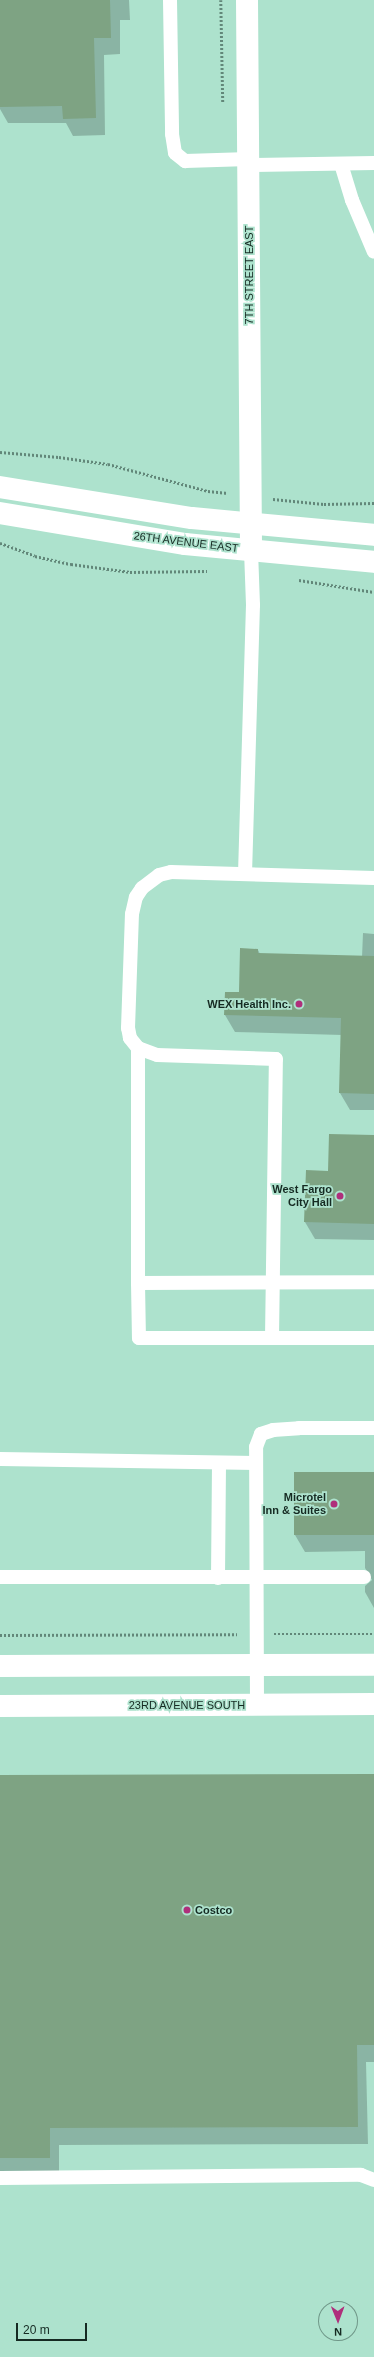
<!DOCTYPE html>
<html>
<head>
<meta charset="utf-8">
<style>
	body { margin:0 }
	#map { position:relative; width:374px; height:2357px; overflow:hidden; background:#ade2cd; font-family:Helvetica,sans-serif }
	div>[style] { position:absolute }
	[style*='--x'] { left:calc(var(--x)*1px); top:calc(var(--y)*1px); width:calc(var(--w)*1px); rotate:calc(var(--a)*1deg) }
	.shadow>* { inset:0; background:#0003 }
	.building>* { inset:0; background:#7ea383; transform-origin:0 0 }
	.path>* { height:2.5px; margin-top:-1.25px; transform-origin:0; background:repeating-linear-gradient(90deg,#628779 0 2px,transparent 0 4px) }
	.service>* { height:14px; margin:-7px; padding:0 7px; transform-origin:7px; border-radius:7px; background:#fff }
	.minor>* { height:22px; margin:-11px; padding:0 11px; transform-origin:11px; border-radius:11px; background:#fff }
	.tertiary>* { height:22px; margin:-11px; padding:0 11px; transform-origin:11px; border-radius:11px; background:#fff }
	.dots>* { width:11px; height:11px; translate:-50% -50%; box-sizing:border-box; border:2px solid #ade2cd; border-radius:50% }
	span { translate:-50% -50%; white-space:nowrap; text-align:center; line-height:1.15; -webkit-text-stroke:3.5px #ade2cd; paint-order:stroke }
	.street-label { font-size:11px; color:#152a22 }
	.poi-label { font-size:11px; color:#152a22; font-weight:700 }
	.right { translate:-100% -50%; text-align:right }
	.left { translate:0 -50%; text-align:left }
	.north { position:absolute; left:318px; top:2301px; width:40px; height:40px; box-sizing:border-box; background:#ade2cd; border:1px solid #709889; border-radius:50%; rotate:179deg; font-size:11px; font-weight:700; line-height:16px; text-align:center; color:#152a22 }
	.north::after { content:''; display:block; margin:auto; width:14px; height:18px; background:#af2f7b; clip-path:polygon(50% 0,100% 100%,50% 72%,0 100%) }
	.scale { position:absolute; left:16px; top:2323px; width:71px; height:18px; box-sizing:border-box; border:2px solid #152a22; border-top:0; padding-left:5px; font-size:12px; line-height:14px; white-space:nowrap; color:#152a22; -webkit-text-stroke:3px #ade2cd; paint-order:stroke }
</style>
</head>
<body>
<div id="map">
	<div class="shadow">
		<i style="clip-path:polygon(0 0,129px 0,130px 20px,120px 20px,120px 54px,104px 55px,105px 135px,73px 136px,66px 123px,8px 123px,0 109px)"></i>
		<i style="clip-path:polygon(363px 933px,374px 934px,374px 1110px,350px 1110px,340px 1093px,342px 1035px,235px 1032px,225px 1015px,240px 993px,258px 950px,260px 954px,362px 957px)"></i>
		<i style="clip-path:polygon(374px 1136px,374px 1240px,315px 1239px,305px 1222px,329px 1172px)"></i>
		<i style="clip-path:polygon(295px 1473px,374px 1473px,374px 1608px,365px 1592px,365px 1586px,372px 1580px,365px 1568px,365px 1551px,305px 1552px,295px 1535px)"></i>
		<i style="clip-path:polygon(374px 1775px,374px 2062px,366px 2062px,368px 2144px,59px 2145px,59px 2175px,0 2175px,0 1776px)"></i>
	</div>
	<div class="building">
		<i style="clip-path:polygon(0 0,110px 0,111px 38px,94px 38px,96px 118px,63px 119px,62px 106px,0 107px)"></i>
		<i style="clip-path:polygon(240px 948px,258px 949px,258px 953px,374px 956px,374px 1094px,339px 1093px,341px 1018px,224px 1015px,225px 992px,239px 992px)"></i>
		<i style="clip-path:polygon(329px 1134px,374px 1135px,374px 1224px,304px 1222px,306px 1170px,328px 1171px)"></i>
		<i style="left:294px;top:1472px;width:80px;height:63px"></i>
		<i style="clip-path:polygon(374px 1774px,374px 2045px,357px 2045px,358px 2127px,50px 2128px,50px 2158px,0 2158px,0 1775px)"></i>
	</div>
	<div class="path">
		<i style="--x:221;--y:0;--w:103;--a:88.9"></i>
		<i style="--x:0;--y:452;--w:59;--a:4.8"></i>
		<i style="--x:59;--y:457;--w:49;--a:8.1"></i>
		<i style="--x:108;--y:464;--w:104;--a:15.1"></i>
		<i style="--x:208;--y:491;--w:20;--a:6"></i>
		<i style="--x:273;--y:499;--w:51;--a:5.6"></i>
		<i style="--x:324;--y:504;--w:50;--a:-1.1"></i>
		<i style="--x:0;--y:543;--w:37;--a:20"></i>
		<i style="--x:35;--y:556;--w:37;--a:13"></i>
		<i style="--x:71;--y:564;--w:60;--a:7.7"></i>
		<i style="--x:130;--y:572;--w:77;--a:-0.7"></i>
		<i style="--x:299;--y:580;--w:76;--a:9.1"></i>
		<i style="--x:274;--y:1634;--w:100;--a:0"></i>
		<i style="--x:0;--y:1635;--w:237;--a:-0.2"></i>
	</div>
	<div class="service">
		<i style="--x:170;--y:0;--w:134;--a:89.1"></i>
		<i style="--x:172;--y:134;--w:19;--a:81"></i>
		<i style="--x:175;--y:153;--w:13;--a:39"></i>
		<i style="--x:185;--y:161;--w:64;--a:-1.8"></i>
		<i style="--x:341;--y:164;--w:38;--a:73"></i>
		<i style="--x:352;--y:200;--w:56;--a:67.1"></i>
		<i style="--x:249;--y:165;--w:125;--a:-0.9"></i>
		<i style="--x:245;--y:874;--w:269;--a:-88.3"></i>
		<i style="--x:253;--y:605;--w:55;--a:-92.1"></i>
		<i style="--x:138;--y:1048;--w:235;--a:90"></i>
		<i style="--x:138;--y:1283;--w:236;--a:-0.2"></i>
		<i style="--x:138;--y:1283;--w:55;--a:89"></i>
		<i style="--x:139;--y:1338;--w:235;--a:0"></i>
		<i style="--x:272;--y:1338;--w:279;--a:-89.2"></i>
		<i style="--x:276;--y:1059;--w:119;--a:-178.1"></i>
		<i style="--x:157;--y:1055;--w:20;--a:-160"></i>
		<i style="--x:138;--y:1048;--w:13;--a:-129"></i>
		<i style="--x:130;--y:1038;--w:10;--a:-101"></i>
		<i style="--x:128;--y:1028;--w:114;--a:-88"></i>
		<i style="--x:132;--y:914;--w:17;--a:-77"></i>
		<i style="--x:136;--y:897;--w:11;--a:-56"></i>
		<i style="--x:142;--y:888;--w:21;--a:-37"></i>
		<i style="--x:159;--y:875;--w:12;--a:-14"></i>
		<i style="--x:171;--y:872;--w:203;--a:1.7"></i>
		<i style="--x:0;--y:1459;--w:256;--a:0.9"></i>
		<i style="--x:0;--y:1577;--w:364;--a:0"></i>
		<i style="--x:218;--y:1578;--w:115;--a:-89.5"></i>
		<i style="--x:257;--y:1705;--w:258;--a:-90.2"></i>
		<i style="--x:256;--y:1447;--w:14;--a:-69"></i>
		<i style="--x:261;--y:1434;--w:13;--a:-18"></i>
		<i style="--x:273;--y:1430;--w:26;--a:-4"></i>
		<i style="--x:299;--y:1428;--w:75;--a:0"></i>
		<i style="--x:0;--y:2178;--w:361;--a:-0.5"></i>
		<i style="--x:361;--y:2175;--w:14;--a:21"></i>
	</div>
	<div class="minor">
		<i style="--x:247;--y:0;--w:550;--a:89.58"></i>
	</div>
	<div class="tertiary">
		<i style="--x:0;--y:487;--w:194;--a:9.2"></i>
		<i style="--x:192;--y:518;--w:183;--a:5.3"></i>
		<i style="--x:0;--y:513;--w:188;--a:9.5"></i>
		<i style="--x:185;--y:544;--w:190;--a:5.4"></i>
		<i style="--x:0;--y:1666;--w:374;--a:-0.2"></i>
		<i style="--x:0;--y:1706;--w:374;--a:-0.3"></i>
	</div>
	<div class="dots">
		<i style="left:299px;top:1004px;background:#af2f7b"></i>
		<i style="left:340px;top:1196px;background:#af2f7b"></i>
		<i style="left:334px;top:1504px;background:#af2f7b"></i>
		<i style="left:187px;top:1910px;background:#af2f7b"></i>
	</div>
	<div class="street-label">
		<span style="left:249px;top:275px;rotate:-90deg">7TH STREET EAST</span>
		<span style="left:186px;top:542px;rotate:7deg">26TH AVENUE EAST</span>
		<span style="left:187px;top:1705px">23RD AVENUE SOUTH</span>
	</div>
	<div class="poi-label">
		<span class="right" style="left:291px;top:1004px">WEX Health Inc.</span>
		<span class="right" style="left:332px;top:1196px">West Fargo<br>City Hall</span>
		<span class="right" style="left:326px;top:1504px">Microtel<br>Inn &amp; Suites</span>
		<span class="left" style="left:195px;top:1910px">Costco</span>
	</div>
	<div class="north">N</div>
	<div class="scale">20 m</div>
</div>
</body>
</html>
